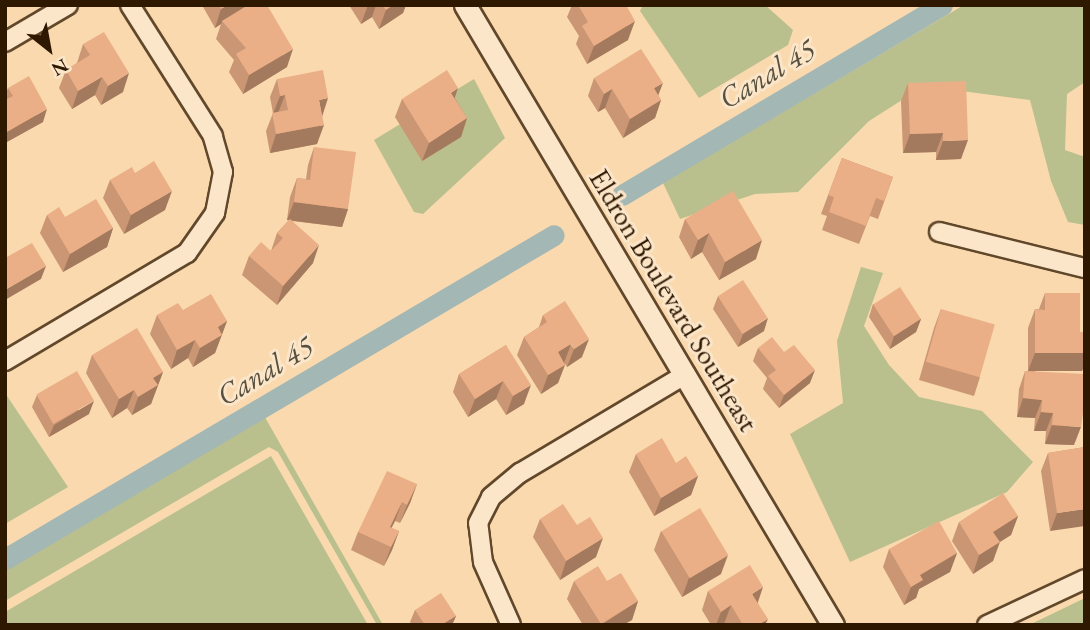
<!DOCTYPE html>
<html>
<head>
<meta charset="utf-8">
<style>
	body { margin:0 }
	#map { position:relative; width:1090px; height:630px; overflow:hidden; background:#f9d9ad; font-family:"EB Garamond",serif }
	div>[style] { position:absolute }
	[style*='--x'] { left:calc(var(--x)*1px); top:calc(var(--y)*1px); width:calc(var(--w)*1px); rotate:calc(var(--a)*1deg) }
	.green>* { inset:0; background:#b9c08d }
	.canal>* { height:21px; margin:-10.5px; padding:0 10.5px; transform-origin:10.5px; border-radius:10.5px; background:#a3b7b5 }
	.roads { filter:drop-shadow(2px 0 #62482b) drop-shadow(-2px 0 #62482b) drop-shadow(0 2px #62482b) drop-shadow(0 -2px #62482b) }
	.minor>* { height:18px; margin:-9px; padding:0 9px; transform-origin:9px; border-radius:9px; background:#fbe6ca }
	.tertiary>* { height:21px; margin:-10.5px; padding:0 10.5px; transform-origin:10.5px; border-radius:10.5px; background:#fbe6ca }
	.wall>* { inset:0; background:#ca9674 }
	.shaded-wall>* { inset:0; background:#a47a5e }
	.building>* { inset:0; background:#ebaf87; transform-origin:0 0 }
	span { translate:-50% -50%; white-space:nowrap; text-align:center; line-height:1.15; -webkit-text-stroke:6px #fbe6ca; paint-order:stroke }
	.street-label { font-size:28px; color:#2f1800 }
	.water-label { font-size:30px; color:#58503f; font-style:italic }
	.frame { position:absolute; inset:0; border:7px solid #2f1800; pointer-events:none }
	.north { position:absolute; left:14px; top:14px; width:70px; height:70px; -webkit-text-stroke:5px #fbe6ca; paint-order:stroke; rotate:149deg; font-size:19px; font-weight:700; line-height:28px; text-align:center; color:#2f1800 }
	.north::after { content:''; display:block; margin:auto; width:24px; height:32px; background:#2f1800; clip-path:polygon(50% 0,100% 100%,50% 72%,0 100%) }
</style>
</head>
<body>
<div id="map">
	<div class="green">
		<i style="clip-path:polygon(643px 5px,765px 5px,793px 30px,788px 45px,699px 98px,640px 11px)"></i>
		<i style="clip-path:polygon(964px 5px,1085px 5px,1085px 82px,1067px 94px,1065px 150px,1085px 157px,1085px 225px,1068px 222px,1051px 181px,1030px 100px,924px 86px,869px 121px,798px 192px,755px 194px,680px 219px,663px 183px)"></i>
		<i style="clip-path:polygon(474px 79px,505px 138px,423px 214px,414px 212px,374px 140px)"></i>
		<i style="clip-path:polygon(861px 267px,883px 273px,864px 326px,889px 365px,919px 397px,982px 411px,1033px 462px,1007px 492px,850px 562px,790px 434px,843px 403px,837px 341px)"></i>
		<i style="clip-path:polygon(5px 393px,68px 487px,5px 524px)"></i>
		<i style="clip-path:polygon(262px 412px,383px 625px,377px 625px,278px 452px,269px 447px,5px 601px,5px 557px)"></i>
		<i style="clip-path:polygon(271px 456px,368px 625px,5px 625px,5px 612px)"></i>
		<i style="clip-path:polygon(1085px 598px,1085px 625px,1029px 625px)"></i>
	</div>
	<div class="canal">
		<i style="--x:622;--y:195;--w:372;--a:-30.7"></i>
		<i style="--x:5;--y:559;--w:637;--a:-30.55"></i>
	</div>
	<div class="roads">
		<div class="minor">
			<i style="--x:5;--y:42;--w:73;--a:-30.4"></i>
			<i style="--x:939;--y:232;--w:150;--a:13.9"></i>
			<i style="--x:5;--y:361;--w:212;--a:-30.7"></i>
			<i style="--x:187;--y:253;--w:49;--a:-55"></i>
			<i style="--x:215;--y:213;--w:42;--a:-79"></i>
			<i style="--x:223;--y:172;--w:37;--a:-106"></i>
			<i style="--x:213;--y:136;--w:155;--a:-122.4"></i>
			<i style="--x:511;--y:625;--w:69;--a:-114"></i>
			<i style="--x:483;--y:562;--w:39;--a:-97"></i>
			<i style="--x:478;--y:523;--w:29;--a:-63"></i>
			<i style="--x:491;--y:497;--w:38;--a:-40"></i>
			<i style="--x:520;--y:473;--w:193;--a:-30.8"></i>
			<i style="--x:987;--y:625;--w:108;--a:-25.1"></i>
		</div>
		<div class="tertiary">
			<i style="--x:465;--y:5;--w:721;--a:59.31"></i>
		</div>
	</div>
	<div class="wall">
		<i style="clip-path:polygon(202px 5px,267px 5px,287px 67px,243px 94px,229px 72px,234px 60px,216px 39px,221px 24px,215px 28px)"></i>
		<i style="clip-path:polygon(349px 5px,406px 5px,403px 13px,379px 29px,372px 17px,361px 24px)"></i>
		<i style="clip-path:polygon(572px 5px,626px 5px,628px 40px,587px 64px,576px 44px,579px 36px,567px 17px)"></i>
		<i style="clip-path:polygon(83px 44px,123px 92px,101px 105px,95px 95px,72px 109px,59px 88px,66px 70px,77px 63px)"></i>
		<i style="clip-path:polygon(594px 78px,658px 95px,661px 100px,655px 118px,623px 138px,605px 108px,598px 112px,588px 96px)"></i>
		<i style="clip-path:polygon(277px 79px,322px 115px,317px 144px,270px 153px,266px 131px,273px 113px,270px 97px)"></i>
		<i style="clip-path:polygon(908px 83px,961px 159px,936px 160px,936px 152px,903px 153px,901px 101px)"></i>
		<i style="clip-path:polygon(8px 88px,43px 122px,5px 143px,5px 96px)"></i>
		<i style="clip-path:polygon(455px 98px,467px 118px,461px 137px,422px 161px,395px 117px,402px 99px)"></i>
		<i style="clip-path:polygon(314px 147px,348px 209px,342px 227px,292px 221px,313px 263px,277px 305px,242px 275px,249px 256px,271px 251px,277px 233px,289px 220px,287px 220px,290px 197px,297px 178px,306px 179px,308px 165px)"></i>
		<i style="clip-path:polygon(842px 158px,893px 177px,878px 219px,870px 216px,859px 244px,822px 230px,827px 216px,821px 214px)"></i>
		<i style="clip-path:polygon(135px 173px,165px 210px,124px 234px,103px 198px,110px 180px)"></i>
		<i style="clip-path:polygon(47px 215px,113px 228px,107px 247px,63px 272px,40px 233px)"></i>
		<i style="clip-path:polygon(685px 219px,756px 259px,719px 280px,702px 252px,691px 259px,679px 237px)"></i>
		<i style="clip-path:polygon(1045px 293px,1080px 332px,1085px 332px,1085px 364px,1082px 371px,1035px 371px,1074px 445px,1045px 444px,1046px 431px,1034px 431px,1035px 418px,1017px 417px,1019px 389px,1025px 371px,1028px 371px,1028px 328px,1035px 309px,1039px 309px)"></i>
		<i style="clip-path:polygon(718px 296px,764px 331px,738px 347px,713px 309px)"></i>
		<i style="clip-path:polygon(873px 304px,921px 319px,916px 332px,890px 349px,869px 317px)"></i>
		<i style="clip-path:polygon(941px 309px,980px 377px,974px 396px,919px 380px,934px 328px)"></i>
		<i style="clip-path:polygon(183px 310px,227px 321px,215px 353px,193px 367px,188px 358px,171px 369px,150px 334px,157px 315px)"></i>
		<i style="clip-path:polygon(543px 315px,582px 357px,567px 367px,565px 364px,558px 383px,541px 394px,517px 355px,524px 337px,539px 327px)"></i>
		<i style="clip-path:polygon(506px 345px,524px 404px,506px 415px,496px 399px,468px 417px,453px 392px,459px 374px)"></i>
		<i style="clip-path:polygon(758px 348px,810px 383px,779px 408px,763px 389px,767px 378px,753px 361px)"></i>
		<i style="clip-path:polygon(92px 355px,163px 372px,151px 404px,132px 415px,127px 408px,112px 418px,86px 373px)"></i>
		<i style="clip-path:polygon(37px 395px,89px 414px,49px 437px,32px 407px)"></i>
		<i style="clip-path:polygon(1085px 447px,1050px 531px,1041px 471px,1048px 453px)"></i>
		<i style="clip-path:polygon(636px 454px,676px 463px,698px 476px,691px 495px,654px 516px,629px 472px)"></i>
		<i style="clip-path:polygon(417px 484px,410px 503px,400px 523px,395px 521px,391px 528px,399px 531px,392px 550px,384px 566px,351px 550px,358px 532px)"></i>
		<i style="clip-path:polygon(1018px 516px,1011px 535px,999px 542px,993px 561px,973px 574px,952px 541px,959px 522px)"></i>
		<i style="clip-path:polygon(540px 519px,596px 557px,560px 580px,533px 537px)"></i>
		<i style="clip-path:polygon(661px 531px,721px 574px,682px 597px,654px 550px)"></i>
		<i style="clip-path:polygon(889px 549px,957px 553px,950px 572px,919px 589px,916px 598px,904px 605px,883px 567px)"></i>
		<i style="clip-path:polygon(574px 581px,607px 581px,638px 601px,632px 620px,623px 625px,583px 625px,567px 599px)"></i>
		<i style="clip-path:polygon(708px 591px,758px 603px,765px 625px,725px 625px,724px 624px,722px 625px,711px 625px,702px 610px)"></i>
		<i style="clip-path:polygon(415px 610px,456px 616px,452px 625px,412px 625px,410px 622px)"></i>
	</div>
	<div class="shaded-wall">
		<i style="clip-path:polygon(228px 5px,252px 5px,222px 21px,221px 24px,215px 28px,221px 9px)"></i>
		<i style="clip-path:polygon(368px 5px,376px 5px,372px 17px,361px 24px)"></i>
		<i style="clip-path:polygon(393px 5px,406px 5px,403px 13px,379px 29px,386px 10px)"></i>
		<i style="clip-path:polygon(635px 21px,628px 40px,587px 64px,594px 46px)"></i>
		<i style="clip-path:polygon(293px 49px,287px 67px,243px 94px,249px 75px)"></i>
		<i style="clip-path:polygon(129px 73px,123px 92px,101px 105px,108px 86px)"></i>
		<i style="clip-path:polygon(102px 77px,95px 95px,72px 109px,78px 91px)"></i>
		<i style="clip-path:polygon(663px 83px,656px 101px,654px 88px)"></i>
		<i style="clip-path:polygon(458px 88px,452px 106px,451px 93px)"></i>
		<i style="clip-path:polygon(612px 89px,605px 108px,598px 112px,604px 94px)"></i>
		<i style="clip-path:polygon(285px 95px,278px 113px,273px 114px,280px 96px)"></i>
		<i style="clip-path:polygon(328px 98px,322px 117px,319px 100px)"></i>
		<i style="clip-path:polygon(661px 100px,655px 118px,623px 138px,630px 119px)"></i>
		<i style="clip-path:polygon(47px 109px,43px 122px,5px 143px,5px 133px)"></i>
		<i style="clip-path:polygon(467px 118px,461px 137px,422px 161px,429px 143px)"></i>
		<i style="clip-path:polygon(324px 125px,317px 144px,270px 153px,276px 134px)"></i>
		<i style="clip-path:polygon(943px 133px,936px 152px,903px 153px,910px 134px)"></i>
		<i style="clip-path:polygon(968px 140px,961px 159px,936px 160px,943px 141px)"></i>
		<i style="clip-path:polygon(172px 191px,165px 210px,124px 234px,131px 215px)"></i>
		<i style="clip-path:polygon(294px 202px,348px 209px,342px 227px,287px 220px)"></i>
		<i style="clip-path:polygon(113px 228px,107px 247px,63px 272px,70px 254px)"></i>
		<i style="clip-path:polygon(709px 233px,702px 252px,691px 259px,698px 240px)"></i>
		<i style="clip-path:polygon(762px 240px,756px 259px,719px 280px,725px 262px)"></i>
		<i style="clip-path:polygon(319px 245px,313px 263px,277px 305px,283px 286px)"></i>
		<i style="clip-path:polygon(46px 266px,41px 279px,5px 300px,5px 290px)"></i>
		<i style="clip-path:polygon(768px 318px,764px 331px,738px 347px,743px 334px)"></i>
		<i style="clip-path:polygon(921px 319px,916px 332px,890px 349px,894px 336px)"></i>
		<i style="clip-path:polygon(227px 321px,215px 353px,193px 367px,200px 348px,218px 327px)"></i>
		<i style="clip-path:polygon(589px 339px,582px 357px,567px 367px,574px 349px)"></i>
		<i style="clip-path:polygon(195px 340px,188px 358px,171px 369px,177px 350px)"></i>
		<i style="clip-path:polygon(571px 344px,564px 363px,558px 352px)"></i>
		<i style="clip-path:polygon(1035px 353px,1085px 353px,1085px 364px,1082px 371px,1028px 371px)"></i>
		<i style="clip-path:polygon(565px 365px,558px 383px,541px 394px,548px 375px)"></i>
		<i style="clip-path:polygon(815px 370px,810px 383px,779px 408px,784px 395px)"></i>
		<i style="clip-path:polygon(163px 372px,151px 404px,132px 415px,138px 397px,153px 378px)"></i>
		<i style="clip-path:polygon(503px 381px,496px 399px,468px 417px,475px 399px)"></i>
		<i style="clip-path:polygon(531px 385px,524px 404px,506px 415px,513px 396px)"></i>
		<i style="clip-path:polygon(134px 390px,127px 408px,112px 418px,119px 399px)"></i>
		<i style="clip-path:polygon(1023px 398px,1042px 400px,1035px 418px,1017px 417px)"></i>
		<i style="clip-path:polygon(94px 401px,89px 414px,49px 437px,54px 425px)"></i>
		<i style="clip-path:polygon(1041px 412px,1053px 413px,1046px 431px,1034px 431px)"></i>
		<i style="clip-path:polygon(1052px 425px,1081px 427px,1074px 445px,1045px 444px)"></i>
		<i style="clip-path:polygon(698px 476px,691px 495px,654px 516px,661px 498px)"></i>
		<i style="clip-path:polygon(417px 484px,410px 503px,400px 523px,407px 505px)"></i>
		<i style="clip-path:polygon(402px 502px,395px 521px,383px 545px,390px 527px)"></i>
		<i style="clip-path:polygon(1085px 509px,1085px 526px,1050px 531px,1057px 513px)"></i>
		<i style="clip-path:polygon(1018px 516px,1011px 535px,986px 551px,993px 532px)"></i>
		<i style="clip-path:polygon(399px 531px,392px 550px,384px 566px,391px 547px)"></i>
		<i style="clip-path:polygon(603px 538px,596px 557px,560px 580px,566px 561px)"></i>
		<i style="clip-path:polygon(1000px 542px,993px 561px,973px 574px,979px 555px)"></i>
		<i style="clip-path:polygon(957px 553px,950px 572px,919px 589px,916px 598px,904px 605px,911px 587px,920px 575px)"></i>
		<i style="clip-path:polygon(728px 555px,721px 574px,682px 597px,689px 578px)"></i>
		<i style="clip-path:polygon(763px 587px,757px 605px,752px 594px)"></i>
		<i style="clip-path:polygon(638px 601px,632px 620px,623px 625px,601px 625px)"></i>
		<i style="clip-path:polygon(731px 605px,724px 624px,716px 625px,721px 612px)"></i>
		<i style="clip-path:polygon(456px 616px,452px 625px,441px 625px)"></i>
		<i style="clip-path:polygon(768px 619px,765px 625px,758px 625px)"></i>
	</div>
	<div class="building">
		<i style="clip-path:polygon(219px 5px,228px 5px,221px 9px)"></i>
		<i style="clip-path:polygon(248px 5px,267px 5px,293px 49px,249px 75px,236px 54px,246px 48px,222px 21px)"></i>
		<i style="clip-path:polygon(382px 5px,393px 5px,386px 10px)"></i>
		<i style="clip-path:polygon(578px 5px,626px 5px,635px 21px,594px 46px,582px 26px,588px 22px)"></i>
		<i style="clip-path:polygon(104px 32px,129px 73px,108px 86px,102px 77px,78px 91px,66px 70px,90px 55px,83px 44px)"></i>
		<i style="clip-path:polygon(641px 49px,663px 83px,654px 88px,661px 100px,630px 119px,612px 89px,604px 94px,594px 78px)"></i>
		<i style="clip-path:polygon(323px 70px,328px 98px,319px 100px,324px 125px,276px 134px,272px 113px,288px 110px,285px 95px,280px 96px,277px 79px)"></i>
		<i style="clip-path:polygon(447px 70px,458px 88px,451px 93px,467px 118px,429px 143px,402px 99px)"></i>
		<i style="clip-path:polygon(29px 76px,47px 109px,5px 133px,5px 100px,13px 96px,8px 88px)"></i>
		<i style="clip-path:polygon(966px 81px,968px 140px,943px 141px,943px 133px,910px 134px,908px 83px)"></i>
		<i style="clip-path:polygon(314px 147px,356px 152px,348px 209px,294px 202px,297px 178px,310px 180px)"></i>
		<i style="clip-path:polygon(842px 158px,893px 177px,884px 201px,876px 198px,866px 226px,829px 212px,834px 197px,828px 195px)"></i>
		<i style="clip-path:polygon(154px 161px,172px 191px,131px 215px,110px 180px,132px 167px,135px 173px)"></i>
		<i style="clip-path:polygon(733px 191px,762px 240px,725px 262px,709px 233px,698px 240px,685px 219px)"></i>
		<i style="clip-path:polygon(96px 199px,113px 228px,70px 254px,47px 215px,59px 207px,65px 217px)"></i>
		<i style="clip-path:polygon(290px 219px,319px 245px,283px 286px,249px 256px,261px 242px,271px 251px,283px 238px,277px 233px)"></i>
		<i style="clip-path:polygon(32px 243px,46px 266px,5px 290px,5px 258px)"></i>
		<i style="left:743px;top:280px;width:45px;height:30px;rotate:57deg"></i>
		<i style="left:900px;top:287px;width:38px;height:32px;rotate:57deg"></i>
		<i style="clip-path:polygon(1045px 293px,1080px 293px,1080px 332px,1085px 332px,1085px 353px,1035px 353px,1035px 309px,1045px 310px)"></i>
		<i style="clip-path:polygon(211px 294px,227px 321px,218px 327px,222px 335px,200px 348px,195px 340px,177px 350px,157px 315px,178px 303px,183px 310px)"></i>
		<i style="clip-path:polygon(565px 301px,589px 339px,574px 349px,571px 344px,558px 352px,565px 365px,548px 375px,524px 337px,547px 322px,543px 315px)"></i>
		<i style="left:941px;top:309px;width:56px;height:55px;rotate:16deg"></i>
		<i style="clip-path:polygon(137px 328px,163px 372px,153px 378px,158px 385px,138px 397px,134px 390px,119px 399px,92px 355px)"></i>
		<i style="clip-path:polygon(772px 337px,784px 352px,794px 345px,815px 370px,784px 395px,768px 376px,776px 370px,758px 348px)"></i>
		<i style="clip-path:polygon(506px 345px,531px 385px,513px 396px,503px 381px,475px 399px,459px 374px)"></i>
		<i style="left:77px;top:371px;width:34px;height:47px;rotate:60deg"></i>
		<i style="clip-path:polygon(1025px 371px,1085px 374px,1085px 399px,1081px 427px,1052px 425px,1053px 413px,1041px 412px,1042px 400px,1023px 398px)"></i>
		<i style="clip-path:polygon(662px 438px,676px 463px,686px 456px,698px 476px,661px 498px,636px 454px)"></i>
		<i style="clip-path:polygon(1085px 447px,1085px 509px,1057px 513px,1048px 453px)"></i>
		<i style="clip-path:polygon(387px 471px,417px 484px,407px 505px,402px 502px,390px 527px,399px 531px,391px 547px,358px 532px)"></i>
		<i style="clip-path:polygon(1003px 493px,1018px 516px,993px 532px,1000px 542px,979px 555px,959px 522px)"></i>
		<i style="clip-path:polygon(563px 504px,577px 525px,590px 517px,603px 538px,566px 561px,540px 519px)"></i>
		<i style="left:700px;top:508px;width:55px;height:45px;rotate:59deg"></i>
		<i style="clip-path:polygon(939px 521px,957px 553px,920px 575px,923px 580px,911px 587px,889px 549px)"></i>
		<i style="clip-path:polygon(750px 565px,763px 587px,752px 594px,768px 619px,758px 625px,743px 625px,731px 605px,721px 612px,708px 591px)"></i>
		<i style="clip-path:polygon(598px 566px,607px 581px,621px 573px,638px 601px,601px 624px,574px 581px)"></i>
		<i style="clip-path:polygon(441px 593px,456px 616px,441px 625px,425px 625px,415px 610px)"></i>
	</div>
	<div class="street-label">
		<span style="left:674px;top:300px;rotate:59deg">Eldron Boulevard Southeast</span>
	</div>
	<div class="water-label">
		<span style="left:767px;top:74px;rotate:-31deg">Canal 45</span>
		<span style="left:265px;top:371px;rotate:-31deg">Canal 45</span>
	</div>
	<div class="frame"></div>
	<div class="north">N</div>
</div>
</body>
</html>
